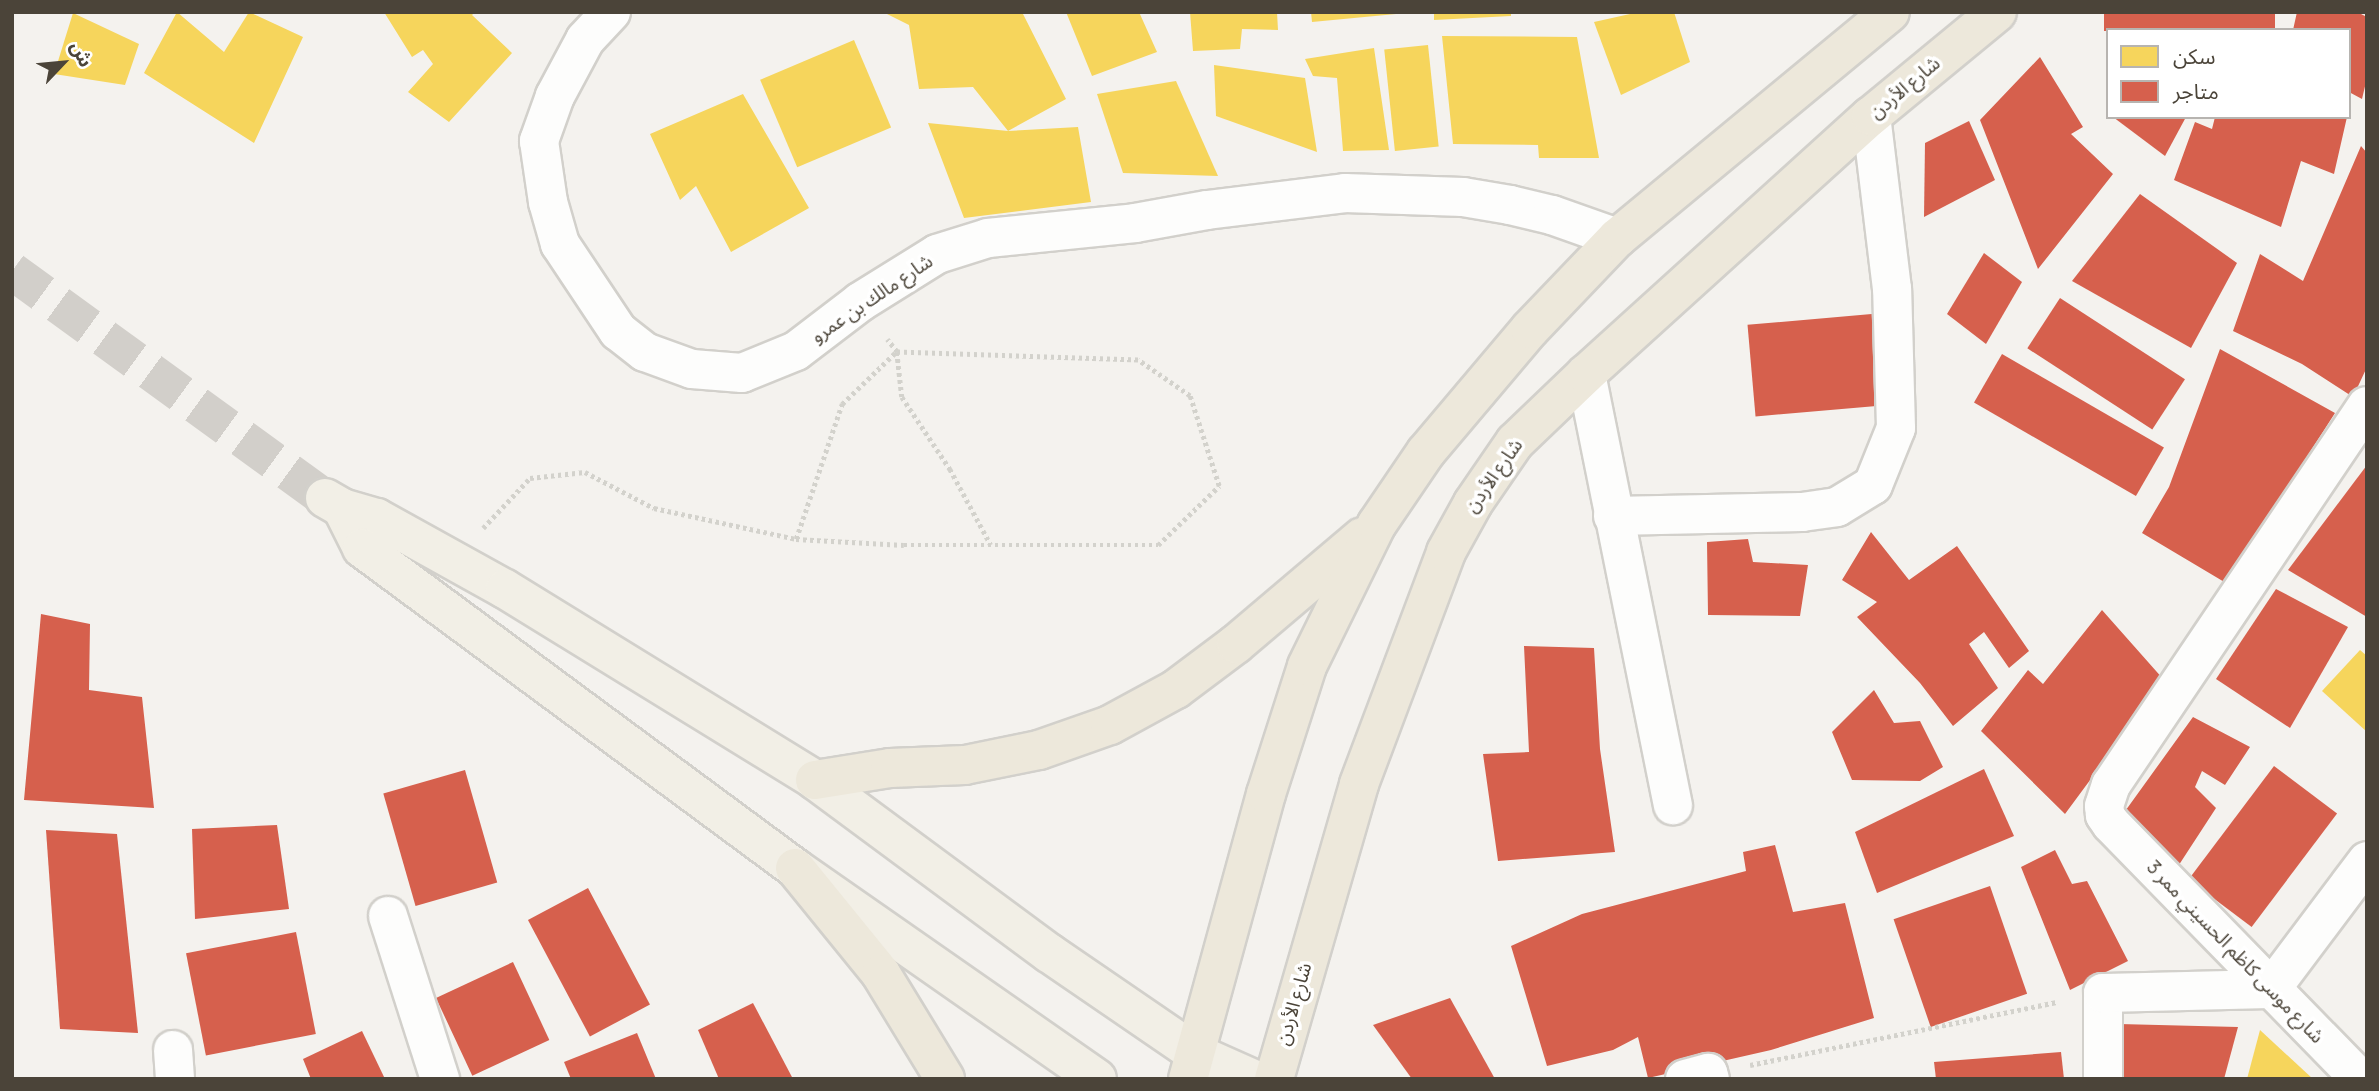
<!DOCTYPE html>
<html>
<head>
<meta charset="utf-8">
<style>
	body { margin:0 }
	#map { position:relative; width:2379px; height:1091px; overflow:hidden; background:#f4f2ee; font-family:Manrope,"Noto Sans Arabic",sans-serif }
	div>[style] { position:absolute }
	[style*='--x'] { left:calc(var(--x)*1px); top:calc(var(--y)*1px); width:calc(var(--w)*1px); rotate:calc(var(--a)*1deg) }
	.homes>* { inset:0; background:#f6d55c; transform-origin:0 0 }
	.shops>* { inset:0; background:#d6604d; transform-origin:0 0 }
	.major-tunnel>* { height:38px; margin-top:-19px; transform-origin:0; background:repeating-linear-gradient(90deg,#d2cfca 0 38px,transparent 0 57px) }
	.path>* { height:4.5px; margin-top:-2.25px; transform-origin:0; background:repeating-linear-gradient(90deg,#d3d2cc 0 3.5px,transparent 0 7px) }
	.roads { filter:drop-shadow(2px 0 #d2d0cb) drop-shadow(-2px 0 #d2d0cb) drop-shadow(0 2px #d2d0cb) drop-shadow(0 -2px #d2d0cb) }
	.minor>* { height:38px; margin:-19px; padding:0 19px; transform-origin:19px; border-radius:19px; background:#fdfdfc }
	.major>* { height:38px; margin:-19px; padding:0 19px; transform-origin:19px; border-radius:19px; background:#f2efe6 }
	.highway>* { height:38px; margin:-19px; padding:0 19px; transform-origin:19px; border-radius:19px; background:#ede8db }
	span { translate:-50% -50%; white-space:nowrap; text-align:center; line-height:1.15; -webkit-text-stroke:7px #fff; paint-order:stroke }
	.street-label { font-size:19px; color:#4b4439 }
	.frame { position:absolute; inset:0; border:14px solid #4b4439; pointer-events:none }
	.legend { position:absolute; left:2106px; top:28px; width:245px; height:91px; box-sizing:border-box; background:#fff; border:2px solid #b7b4b0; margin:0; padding:9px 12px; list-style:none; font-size:21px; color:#4b4439 }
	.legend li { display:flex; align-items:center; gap:14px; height:35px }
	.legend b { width:35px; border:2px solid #b7b4b0 }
	.north { position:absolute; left:28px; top:28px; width:70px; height:70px; -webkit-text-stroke:5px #fff; paint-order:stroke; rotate:64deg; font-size:19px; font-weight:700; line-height:28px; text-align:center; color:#4b4439 }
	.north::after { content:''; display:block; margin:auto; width:24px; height:32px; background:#4b4439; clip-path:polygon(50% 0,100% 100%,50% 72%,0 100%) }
</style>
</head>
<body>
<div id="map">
	<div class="homes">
		<i style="clip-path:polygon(177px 12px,224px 52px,249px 12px,303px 37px,254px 143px,144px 73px)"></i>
		<i style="clip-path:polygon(384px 12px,475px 12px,472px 15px,512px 53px,449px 122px,408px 92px,433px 64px,423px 50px,412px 57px)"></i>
		<i style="clip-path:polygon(883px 12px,1022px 12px,1066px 99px,1008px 131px,973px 87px,919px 89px,909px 25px)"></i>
		<i style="clip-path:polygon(1066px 12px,1139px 12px,1157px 52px,1092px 76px)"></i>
		<i style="clip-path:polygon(1190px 12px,1277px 12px,1278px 30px,1242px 29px,1240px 49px,1193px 51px)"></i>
		<i style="clip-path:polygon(1311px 12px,1396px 12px,1396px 14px,1312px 22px)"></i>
		<i style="clip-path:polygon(1434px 12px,1511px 12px,1511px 16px,1434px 20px)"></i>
		<i style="clip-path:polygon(1639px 12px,1674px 12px,1690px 62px,1621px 95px,1594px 22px)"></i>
		<i style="clip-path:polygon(73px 13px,139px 44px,125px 85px,54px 74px)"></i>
		<i style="clip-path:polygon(1442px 36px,1577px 37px,1599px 158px,1539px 158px,1538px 145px,1453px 144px)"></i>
		<i style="left:854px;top:40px;width:95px;height:102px;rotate:67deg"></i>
		<i style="left:1428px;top:45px;width:102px;height:44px;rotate:84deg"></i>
		<i style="clip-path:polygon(1374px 48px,1389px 150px,1343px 151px,1337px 78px,1313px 76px,1305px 59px)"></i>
		<i style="clip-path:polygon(1214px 65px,1305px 78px,1317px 152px,1216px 116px)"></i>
		<i style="clip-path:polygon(1176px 81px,1218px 176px,1123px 173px,1097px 94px)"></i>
		<i style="clip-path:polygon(743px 94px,809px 208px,731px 252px,696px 186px,680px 200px,650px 134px)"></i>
		<i style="clip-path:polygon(928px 123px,1008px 131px,1078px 127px,1091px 202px,964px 218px)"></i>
		<i style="clip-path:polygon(2360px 650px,2367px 656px,2367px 732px,2322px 691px)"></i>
		<i style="clip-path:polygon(2260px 1030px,2313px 1079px,2247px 1079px)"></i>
	</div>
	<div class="shops">
		<i style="left:2104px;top:12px;width:171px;height:19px"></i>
		<i style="clip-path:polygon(2297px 12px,2357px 12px,2367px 17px,2367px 78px,2362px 99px,2349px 92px,2349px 30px,2293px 30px)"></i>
		<i style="clip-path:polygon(2040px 57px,2083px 127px,2071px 134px,2113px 174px,2038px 269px,1980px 120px)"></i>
		<i style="clip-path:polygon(2113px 117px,2186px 117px,2165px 156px)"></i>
		<i style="clip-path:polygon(2215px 117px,2347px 117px,2334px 174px,2301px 161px,2281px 227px,2174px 180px,2195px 122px,2212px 129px)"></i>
		<i style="clip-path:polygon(1969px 121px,1995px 180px,1924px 217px,1925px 143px)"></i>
		<i style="clip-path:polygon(2361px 146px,2367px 153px,2367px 367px,2353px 397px,2302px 364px,2233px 331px,2260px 254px,2303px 281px)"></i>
		<i style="clip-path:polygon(2140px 194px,2237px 263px,2191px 348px,2072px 281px)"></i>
		<i style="clip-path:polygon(1984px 253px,2022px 282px,1986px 344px,1947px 314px)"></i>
		<i style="left:2060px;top:298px;width:149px;height:60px;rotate:33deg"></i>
		<i style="left:1883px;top:313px;width:92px;height:136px;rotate:85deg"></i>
		<i style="clip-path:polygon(2220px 349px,2335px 413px,2226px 583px,2142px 533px,2169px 487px)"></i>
		<i style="left:2002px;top:354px;width:187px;height:56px;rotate:30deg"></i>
		<i style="clip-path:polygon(2367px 465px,2367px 617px,2288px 570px)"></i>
		<i style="clip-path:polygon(1871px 532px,1909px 580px,1957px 546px,2029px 651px,2009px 668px,1984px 632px,1969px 644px,1998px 688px,1953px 726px,1920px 683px,1857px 617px,1877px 602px,1842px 580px)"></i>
		<i style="clip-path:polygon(1748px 539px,1753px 562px,1808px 565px,1800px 616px,1708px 615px,1707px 542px)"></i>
		<i style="clip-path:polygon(2276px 589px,2348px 627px,2290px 728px,2216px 679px)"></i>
		<i style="clip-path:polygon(2102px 610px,2164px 680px,2065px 814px,1981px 731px,2028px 670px,2043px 684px)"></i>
		<i style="clip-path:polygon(41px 614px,90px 624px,89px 690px,142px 697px,154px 808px,24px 800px)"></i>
		<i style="clip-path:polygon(1524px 646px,1594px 648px,1600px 749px,1615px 852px,1498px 861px,1483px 754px,1529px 752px)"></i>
		<i style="clip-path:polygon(1874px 690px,1894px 723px,1920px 721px,1943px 767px,1920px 781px,1852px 780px,1832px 732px)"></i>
		<i style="clip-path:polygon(2193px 717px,2250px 747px,2225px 785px,2202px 771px,2195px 787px,2216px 808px,2173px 874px,2118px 821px)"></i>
		<i style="left:2274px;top:766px;width:79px;height:142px;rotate:37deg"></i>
		<i style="clip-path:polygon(1984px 769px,2014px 836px,1877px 893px,1855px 832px)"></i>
		<i style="left:465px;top:770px;width:117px;height:85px;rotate:74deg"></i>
		<i style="clip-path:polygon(277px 825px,289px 909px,195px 919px,192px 829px)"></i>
		<i style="clip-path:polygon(46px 830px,117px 834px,138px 1033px,60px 1029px)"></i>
		<i style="clip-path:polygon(1775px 845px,1793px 912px,1845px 903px,1874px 1018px,1771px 1050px,1648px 1078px,1638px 1037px,1613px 1050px,1547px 1066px,1511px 946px,1582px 914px,1746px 871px,1743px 852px)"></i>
		<i style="clip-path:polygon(2055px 850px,2072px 884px,2087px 881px,2128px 961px,2070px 990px,2021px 867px)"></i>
		<i style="left:1990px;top:886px;width:114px;height:102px;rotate:71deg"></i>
		<i style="left:588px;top:888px;width:132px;height:68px;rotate:62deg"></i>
		<i style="left:296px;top:932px;width:104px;height:112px;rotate:79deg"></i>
		<i style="left:513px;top:962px;width:86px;height:85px;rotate:65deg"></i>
		<i style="clip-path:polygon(1450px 998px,1495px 1079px,1412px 1079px,1373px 1025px)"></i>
		<i style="clip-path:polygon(753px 1003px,793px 1079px,719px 1079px,698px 1030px)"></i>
		<i style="clip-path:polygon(2119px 1024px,2238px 1027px,2224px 1079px,2114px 1079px)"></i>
		<i style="clip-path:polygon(362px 1031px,385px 1079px,311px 1079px,303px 1059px)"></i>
		<i style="clip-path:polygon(637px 1033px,656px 1079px,571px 1079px,564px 1062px)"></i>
		<i style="clip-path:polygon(2061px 1052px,2064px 1079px,1936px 1079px,1934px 1062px)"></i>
	</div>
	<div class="major-tunnel">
		<i style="--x:12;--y:271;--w:387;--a:36"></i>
	</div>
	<div class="path">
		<i style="--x:897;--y:352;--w:45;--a:83.7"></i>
		<i style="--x:902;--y:397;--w:87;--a:56.3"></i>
		<i style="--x:950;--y:469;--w:86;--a:61.7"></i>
		<i style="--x:483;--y:528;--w:69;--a:-46.8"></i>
		<i style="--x:530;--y:478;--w:55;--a:-6.2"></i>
		<i style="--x:585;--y:472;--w:78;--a:27.6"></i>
		<i style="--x:654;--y:508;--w:145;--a:12.3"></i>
		<i style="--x:796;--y:539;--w:108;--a:3.2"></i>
		<i style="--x:904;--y:545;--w:254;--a:0"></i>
		<i style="--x:1158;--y:545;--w:85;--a:-44"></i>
		<i style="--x:1219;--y:486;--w:95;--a:-107.9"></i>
		<i style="--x:1190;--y:396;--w:63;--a:-145.3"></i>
		<i style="--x:1138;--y:360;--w:241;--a:-178.1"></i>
		<i style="--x:897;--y:352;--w:16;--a:-128"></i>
		<i style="--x:796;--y:539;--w:143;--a:-71.2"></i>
		<i style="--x:842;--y:404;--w:75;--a:-43.9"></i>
		<i style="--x:1750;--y:1065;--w:313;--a:-11.6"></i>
	</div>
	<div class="roads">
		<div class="minor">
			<i style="--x:611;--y:12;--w:38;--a:133"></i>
			<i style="--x:585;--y:40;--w:64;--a:118.2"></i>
			<i style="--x:555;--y:96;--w:48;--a:109.6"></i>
			<i style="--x:539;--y:141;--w:62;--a:81.6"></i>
			<i style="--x:548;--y:202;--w:44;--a:74.1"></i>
			<i style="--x:560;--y:244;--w:105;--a:56.3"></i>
			<i style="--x:618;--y:331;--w:34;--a:38"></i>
			<i style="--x:645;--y:352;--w:50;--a:19.9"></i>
			<i style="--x:692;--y:369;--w:50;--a:4.6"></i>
			<i style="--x:742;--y:373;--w:58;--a:-22.2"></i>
			<i style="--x:796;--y:351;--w:81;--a:-37.4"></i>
			<i style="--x:860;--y:302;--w:91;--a:-31.9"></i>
			<i style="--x:937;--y:254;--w:53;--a:-17.4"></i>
			<i style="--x:988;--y:238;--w:148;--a:-5.8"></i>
			<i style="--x:1135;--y:223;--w:73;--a:-10.2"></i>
			<i style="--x:1207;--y:210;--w:139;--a:-7"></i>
			<i style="--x:1345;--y:193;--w:118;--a:1.9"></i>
			<i style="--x:1463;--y:197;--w:48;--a:9.7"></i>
			<i style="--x:1510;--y:205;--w:43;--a:13.4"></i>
			<i style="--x:1552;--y:215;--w:69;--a:19.5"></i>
			<i style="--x:1586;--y:374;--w:440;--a:78.6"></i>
			<i style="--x:1613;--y:516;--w:189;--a:-1.2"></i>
			<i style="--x:1802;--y:512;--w:35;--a:-8"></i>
			<i style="--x:1837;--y:507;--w:42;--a:-31.4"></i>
			<i style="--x:1873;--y:485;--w:61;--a:-68"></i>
			<i style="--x:1896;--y:428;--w:139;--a:-91.6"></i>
			<i style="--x:1892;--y:289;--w:174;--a:-96.9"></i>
			<i style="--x:388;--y:916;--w:171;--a:72.3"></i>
			<i style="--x:173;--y:1050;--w:29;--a:86"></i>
			<i style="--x:1685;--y:1079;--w:24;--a:-15"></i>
			<i style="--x:1708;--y:1073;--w:6;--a:72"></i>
			<i style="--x:2103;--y:1079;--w:86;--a:-90"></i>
			<i style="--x:2103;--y:993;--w:168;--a:-1.4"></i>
			<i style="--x:2271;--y:989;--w:160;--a:-53.1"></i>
			<i style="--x:2360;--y:1079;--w:356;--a:-134.3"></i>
			<i style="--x:2111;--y:824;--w:11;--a:-124"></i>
			<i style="--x:2105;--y:815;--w:9;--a:-96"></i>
			<i style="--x:2104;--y:806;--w:22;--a:-72"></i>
			<i style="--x:2111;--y:785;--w:457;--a:-56"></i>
		</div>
		<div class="major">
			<i style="--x:325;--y:498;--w:20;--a:30"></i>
			<i style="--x:342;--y:508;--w:36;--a:16"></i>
			<i style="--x:377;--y:518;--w:146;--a:29"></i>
			<i style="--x:505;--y:589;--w:364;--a:31.6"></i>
			<i style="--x:815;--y:780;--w:291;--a:36.5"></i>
			<i style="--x:1049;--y:953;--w:177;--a:34.4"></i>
			<i style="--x:1195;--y:1053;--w:64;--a:24.1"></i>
			<i style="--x:342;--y:508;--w:45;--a:63.4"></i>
			<i style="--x:362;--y:548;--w:538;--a:36.47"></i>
			<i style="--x:795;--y:868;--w:368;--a:34.9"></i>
		</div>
		<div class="highway">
			<i style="--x:815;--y:780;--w:76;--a:-9.1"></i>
			<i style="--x:890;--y:768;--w:75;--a:-2.3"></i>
			<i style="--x:965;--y:765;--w:76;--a:-11.5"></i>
			<i style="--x:1039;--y:750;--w:75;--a:-19.4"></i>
			<i style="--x:1110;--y:725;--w:75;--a:-28.6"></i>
			<i style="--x:1176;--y:689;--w:75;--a:-36.9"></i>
			<i style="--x:1236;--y:644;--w:165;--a:-40.3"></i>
			<i style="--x:795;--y:868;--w:136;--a:50.9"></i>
			<i style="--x:881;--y:974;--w:123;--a:58.6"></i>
			<i style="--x:1188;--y:1079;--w:295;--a:-74.7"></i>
			<i style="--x:1266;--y:794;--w:134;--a:-72.2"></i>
			<i style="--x:1307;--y:666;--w:158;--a:-63.8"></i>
			<i style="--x:1377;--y:524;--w:87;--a:-55.8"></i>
			<i style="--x:1426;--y:452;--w:161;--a:-49.8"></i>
			<i style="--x:1530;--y:329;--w:126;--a:-46.3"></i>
			<i style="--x:1617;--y:238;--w:354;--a:-39.6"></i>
			<i style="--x:1274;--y:1079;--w:307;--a:-73.9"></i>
			<i style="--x:1359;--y:784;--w:248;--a:-69.4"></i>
			<i style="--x:1446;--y:552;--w:56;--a:-61.1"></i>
			<i style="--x:1473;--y:503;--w:74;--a:-55.5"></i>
			<i style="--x:1515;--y:442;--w:98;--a:-43.8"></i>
			<i style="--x:1586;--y:374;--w:384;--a:-42.2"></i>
			<i style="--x:1871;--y:116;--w:163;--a:-39.5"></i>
		</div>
	</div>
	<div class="street-label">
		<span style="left:1905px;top:88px;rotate:-40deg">شارع الأردن</span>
		<span style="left:872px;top:299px;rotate:-34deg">شارع مالك بن عمرو</span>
		<span style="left:1494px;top:476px;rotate:-55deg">شارع الأردن</span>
		<span style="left:2235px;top:952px;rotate:46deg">شارع موسى كاظم الحسيني ممر 3</span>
		<span style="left:1294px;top:1004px;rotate:-74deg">شارع الأردن</span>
	</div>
	<div class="frame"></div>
	<ul class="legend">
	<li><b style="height:19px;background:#f6d55c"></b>سكن</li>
	<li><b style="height:19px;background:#d6604d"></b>متاجر</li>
	</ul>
	<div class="north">ش</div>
</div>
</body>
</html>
